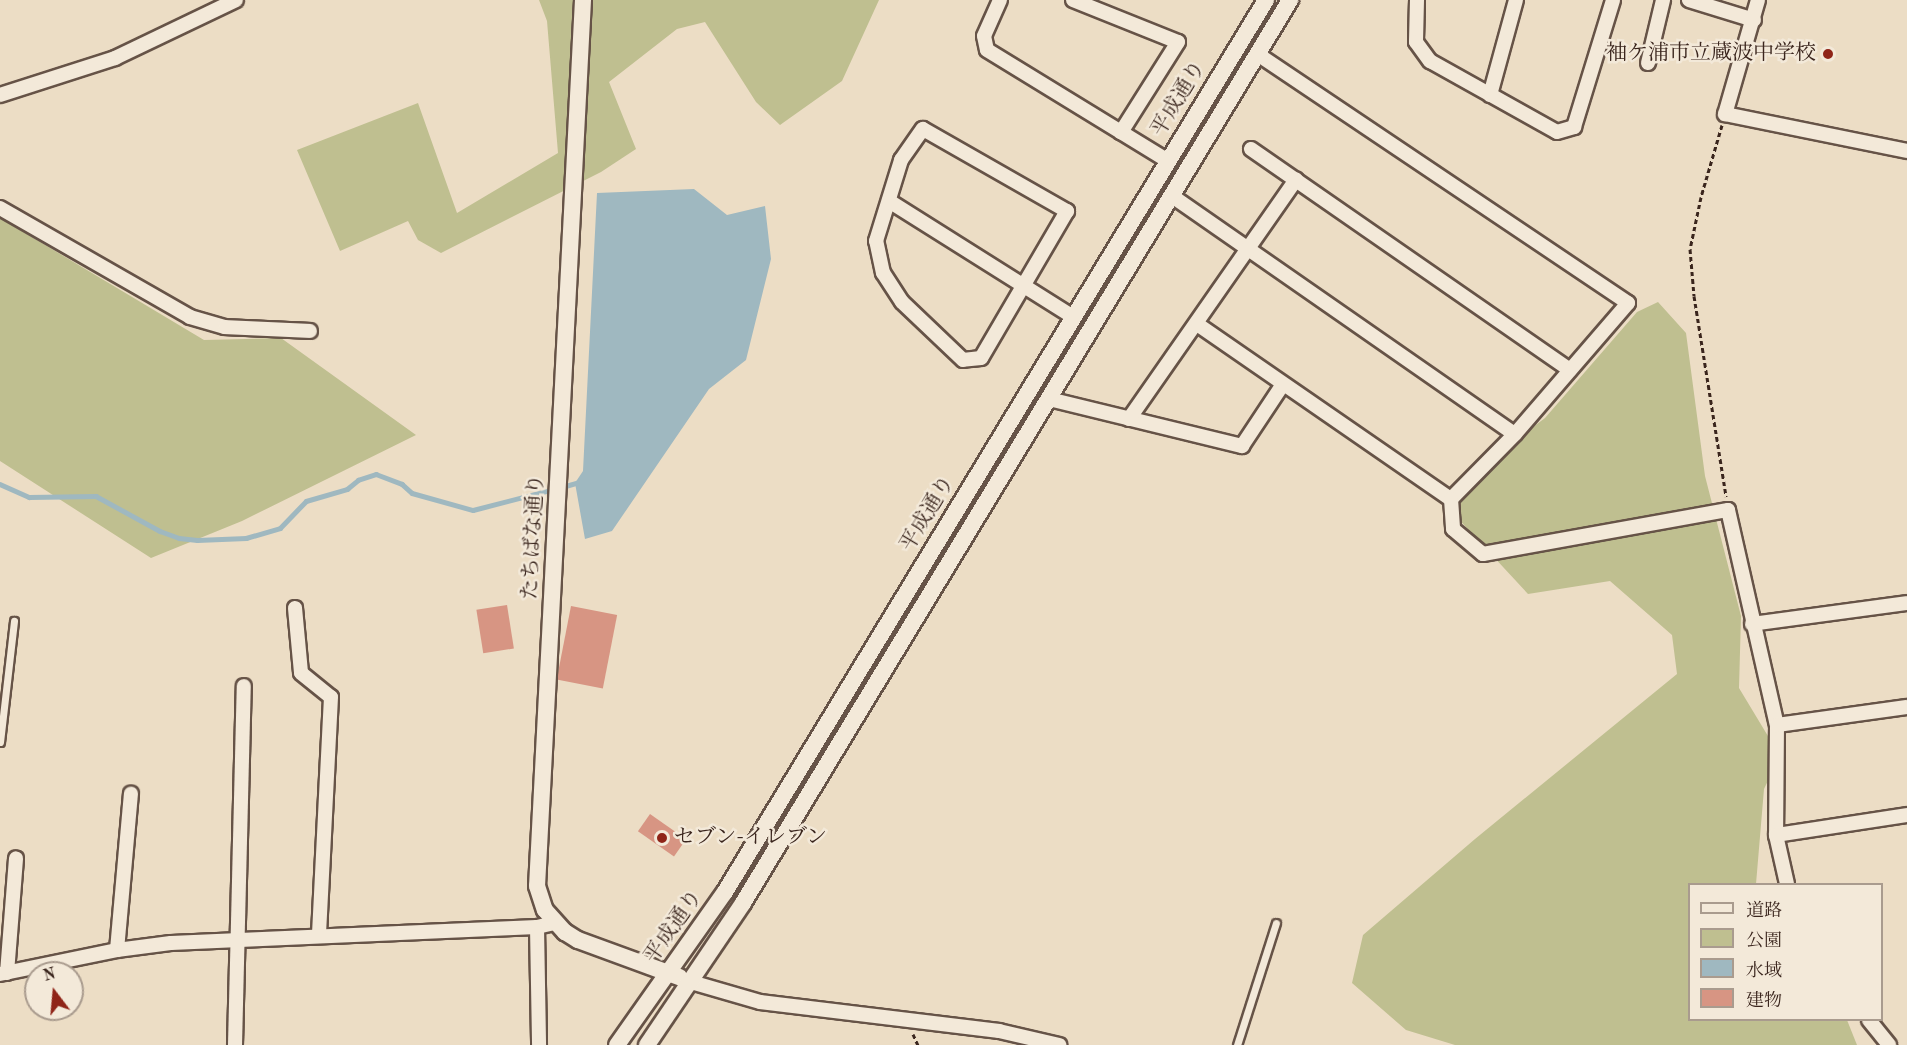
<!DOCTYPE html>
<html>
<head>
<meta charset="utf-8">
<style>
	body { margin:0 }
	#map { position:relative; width:1907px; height:1045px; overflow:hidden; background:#ecddc5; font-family:"Old Standard TT","Noto Serif JP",serif }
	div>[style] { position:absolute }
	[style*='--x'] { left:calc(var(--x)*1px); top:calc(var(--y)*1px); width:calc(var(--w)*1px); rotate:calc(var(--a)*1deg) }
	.green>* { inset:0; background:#bfbf90 }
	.water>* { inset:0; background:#9fb8c0 }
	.stream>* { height:4.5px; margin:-2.25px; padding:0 2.25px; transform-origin:2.25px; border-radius:2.25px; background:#9fb8c0 }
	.building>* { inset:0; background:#d79583; transform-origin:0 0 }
	.path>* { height:3px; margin-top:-1.5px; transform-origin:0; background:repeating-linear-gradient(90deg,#3a251d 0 4.5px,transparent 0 7.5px) }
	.roads { filter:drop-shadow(2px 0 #665347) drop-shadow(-2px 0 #665347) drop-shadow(0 2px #665347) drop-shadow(0 -2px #665347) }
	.service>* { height:7px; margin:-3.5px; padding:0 3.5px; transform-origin:3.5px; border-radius:3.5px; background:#f3e9d9 }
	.minor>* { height:14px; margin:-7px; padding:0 7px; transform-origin:7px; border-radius:7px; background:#f3e9d9 }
	.tertiary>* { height:16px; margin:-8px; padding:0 8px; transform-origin:8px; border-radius:8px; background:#f3e9d9 }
	.dots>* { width:16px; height:16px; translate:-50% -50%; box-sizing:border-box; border:3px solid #f3e9d9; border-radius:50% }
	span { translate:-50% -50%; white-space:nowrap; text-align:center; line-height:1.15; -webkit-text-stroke:5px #f3e9d9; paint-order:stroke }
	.poi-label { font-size:21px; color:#3a251d }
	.right { translate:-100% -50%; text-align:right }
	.left { translate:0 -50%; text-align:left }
	.street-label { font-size:21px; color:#3a251d }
	.legend { position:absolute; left:1688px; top:883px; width:195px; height:138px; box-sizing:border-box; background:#f3e9d9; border:2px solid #a99b8e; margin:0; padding:8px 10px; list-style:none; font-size:18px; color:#3a251d }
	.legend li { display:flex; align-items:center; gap:12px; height:30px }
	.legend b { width:30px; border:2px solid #a99b8e }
	.north { position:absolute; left:24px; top:961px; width:60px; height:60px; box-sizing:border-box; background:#f3e9d9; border:2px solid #a99b8e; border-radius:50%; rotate:344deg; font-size:16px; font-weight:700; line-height:24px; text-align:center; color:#3a251d }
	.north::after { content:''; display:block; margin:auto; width:21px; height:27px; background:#8f2418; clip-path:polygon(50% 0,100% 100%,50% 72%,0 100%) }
</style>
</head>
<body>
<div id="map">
	<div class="green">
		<i style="clip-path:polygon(539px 0,879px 0,842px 81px,780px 125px,756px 102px,705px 22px,677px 29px,609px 82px,636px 149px,601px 172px,441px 253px,418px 240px,408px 221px,340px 251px,297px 150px,418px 103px,457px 213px,558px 153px,547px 21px)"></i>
		<i style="clip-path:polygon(0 218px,204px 340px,281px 338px,416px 435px,242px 521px,151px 558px,0 461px)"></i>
		<i style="clip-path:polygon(1658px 302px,1686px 333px,1705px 476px,1741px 616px,1739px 688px,1780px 756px,1764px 789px,1756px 884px,1690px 884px,1690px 1020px,1847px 1020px,1857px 1045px,1455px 1045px,1406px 1030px,1352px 983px,1363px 935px,1475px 839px,1677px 674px,1672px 635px,1610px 581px,1528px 594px,1452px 512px,1492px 458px,1545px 418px,1637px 312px)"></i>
	</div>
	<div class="water">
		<i style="clip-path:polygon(694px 189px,727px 215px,765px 206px,771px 259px,746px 360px,709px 389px,612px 531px,585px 539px,575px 483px,583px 471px,597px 193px)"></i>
	</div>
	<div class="stream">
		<i style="--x:0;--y:484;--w:32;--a:24"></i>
		<i style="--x:29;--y:497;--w:67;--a:-0.9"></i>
		<i style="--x:96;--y:496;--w:73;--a:28.7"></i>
		<i style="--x:160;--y:531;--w:20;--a:20"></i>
		<i style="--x:179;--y:538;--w:18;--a:6"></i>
		<i style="--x:197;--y:540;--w:49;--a:-2.3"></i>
		<i style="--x:246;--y:538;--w:35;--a:-16"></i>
		<i style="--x:280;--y:528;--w:37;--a:-46"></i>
		<i style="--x:306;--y:501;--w:43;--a:-16.3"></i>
		<i style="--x:347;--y:489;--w:14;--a:-39"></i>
		<i style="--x:358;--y:480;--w:19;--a:-18"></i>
		<i style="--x:376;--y:474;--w:28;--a:21"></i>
		<i style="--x:402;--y:484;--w:13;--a:42"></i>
		<i style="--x:412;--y:493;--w:63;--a:15.6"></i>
		<i style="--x:473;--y:510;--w:84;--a:-14.5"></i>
		<i style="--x:562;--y:487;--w:19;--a:-16"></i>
	</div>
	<div class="building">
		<i style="left:507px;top:605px;width:44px;height:31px;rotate:81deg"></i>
		<i style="left:571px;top:606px;width:47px;height:75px;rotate:11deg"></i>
		<i style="left:650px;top:814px;width:44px;height:21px;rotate:35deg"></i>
	</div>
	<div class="path">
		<i style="--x:1722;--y:125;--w:75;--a:106.3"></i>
		<i style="--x:1701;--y:197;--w:53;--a:101.9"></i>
		<i style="--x:1690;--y:249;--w:47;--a:85.1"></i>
		<i style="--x:1694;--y:296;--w:203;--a:80.9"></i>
		<i style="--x:913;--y:1034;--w:12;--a:66"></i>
	</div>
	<div class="roads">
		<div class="service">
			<i style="--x:0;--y:742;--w:122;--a:-83.4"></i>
			<i style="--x:1237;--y:1045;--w:128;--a:-72.3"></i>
		</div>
		<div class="minor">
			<i style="--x:1000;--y:0;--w:39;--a:114"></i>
			<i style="--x:984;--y:36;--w:14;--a:78"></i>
			<i style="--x:987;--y:50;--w:212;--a:31.5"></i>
			<i style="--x:1073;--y:0;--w:113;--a:21.8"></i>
			<i style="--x:1178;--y:42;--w:107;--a:122.3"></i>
			<i style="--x:1417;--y:0;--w:42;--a:91.4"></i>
			<i style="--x:1416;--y:42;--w:24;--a:54"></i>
			<i style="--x:1430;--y:61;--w:145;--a:29.2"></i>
			<i style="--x:1557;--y:132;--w:18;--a:-16"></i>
			<i style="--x:1574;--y:127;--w:133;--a:-72.9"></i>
			<i style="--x:1689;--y:0;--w:68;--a:17.1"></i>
			<i style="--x:1758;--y:0;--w:119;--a:106.1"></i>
			<i style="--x:1725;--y:114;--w:186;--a:11.5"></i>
			<i style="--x:1648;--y:63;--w:65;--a:-76.6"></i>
			<i style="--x:0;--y:95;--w:121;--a:-17.8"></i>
			<i style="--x:115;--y:58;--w:134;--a:-25.6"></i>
			<i style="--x:1490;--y:95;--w:98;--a:-74.7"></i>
			<i style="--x:923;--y:129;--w:166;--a:29.7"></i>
			<i style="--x:1067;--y:211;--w:170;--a:120.3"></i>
			<i style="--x:981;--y:358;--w:18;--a:174"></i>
			<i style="--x:963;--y:360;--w:84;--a:-136.4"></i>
			<i style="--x:902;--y:302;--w:35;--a:-123"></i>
			<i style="--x:883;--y:273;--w:33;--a:-102"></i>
			<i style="--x:876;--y:241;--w:85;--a:-72.8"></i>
			<i style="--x:901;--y:160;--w:38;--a:-55"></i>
			<i style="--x:1251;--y:149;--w:388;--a:34.7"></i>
			<i style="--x:1172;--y:196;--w:417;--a:34.8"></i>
			<i style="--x:889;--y:201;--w:218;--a:32.2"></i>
			<i style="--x:0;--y:208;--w:219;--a:29.8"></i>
			<i style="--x:190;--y:317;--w:36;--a:16"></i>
			<i style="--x:225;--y:327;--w:85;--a:2.7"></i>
			<i style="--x:1197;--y:324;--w:308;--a:34.6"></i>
			<i style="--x:1451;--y:499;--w:91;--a:-45.4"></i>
			<i style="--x:1515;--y:434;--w:173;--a:-49.2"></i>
			<i style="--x:1628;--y:303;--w:447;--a:-146.1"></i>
			<i style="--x:1049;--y:399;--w:199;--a:13.7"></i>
			<i style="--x:1242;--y:446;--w:74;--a:-56.5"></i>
			<i style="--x:1129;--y:419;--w:292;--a:-55.1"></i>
			<i style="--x:1451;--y:499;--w:30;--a:86"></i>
			<i style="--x:1453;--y:529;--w:39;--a:40"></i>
			<i style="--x:1483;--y:554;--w:249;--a:-10.2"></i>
			<i style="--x:1728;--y:510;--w:221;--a:77.2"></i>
			<i style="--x:1777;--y:725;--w:110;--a:90.5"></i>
			<i style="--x:1776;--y:835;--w:50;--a:77.3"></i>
			<i style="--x:295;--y:608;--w:65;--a:84.7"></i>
			<i style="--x:301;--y:673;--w:38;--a:39"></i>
			<i style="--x:331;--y:697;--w:239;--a:92.9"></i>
			<i style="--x:1752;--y:624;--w:156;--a:-7.7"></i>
			<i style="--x:1777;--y:725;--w:131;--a:-7.9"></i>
			<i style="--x:1776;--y:835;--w:133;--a:-8.7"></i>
			<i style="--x:537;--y:927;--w:118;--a:89"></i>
			<i style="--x:117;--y:950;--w:157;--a:-84.9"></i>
			<i style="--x:7;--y:973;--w:115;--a:-85.5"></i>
			<i style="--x:0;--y:974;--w:119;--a:-11.6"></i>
			<i style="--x:117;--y:950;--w:54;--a:-7.4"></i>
			<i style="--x:171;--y:943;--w:366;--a:-2.5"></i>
			<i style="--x:537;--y:927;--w:17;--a:-13"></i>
			<i style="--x:691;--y:982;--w:72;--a:16.2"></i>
			<i style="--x:760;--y:1002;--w:241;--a:6.9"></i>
			<i style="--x:999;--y:1031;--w:62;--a:13.1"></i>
			<i style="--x:1869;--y:1020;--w:32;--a:51"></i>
			<i style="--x:235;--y:1045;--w:359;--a:-88.6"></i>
		</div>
		<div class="tertiary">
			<i style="--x:583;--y:0;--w:887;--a:92.97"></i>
			<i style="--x:537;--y:886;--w:25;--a:72"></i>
			<i style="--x:545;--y:910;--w:30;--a:48"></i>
			<i style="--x:565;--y:932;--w:15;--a:32"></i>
			<i style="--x:578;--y:940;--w:108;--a:20.1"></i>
			<i style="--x:617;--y:1045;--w:187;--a:-54.8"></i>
			<i style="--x:725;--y:892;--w:1043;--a:-58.76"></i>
			<i style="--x:647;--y:1045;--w:171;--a:-55.9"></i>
			<i style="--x:743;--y:903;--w:1056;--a:-58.79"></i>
		</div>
	</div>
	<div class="dots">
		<i style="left:1828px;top:54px;background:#8f2418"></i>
		<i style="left:662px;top:838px;background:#8f2418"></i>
	</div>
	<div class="poi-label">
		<span class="right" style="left:1816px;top:54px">袖ケ浦市立蔵波中学校</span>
		<span class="left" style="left:674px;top:838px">セブン-イレブン</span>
	</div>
	<div class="street-label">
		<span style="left:1179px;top:99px;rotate:-59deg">平成通り</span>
		<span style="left:928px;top:514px;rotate:-59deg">平成通り</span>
		<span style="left:534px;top:537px;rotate:-87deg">たちばな通り</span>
		<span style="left:674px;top:927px;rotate:-55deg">平成通り</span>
	</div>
	<ul class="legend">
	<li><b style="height:8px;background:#f3e9d9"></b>道路</li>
	<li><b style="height:16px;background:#bfbf90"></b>公園</li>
	<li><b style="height:16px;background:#9fb8c0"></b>水域</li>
	<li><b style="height:16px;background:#d79583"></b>建物</li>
	</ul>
	<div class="north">N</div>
</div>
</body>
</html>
